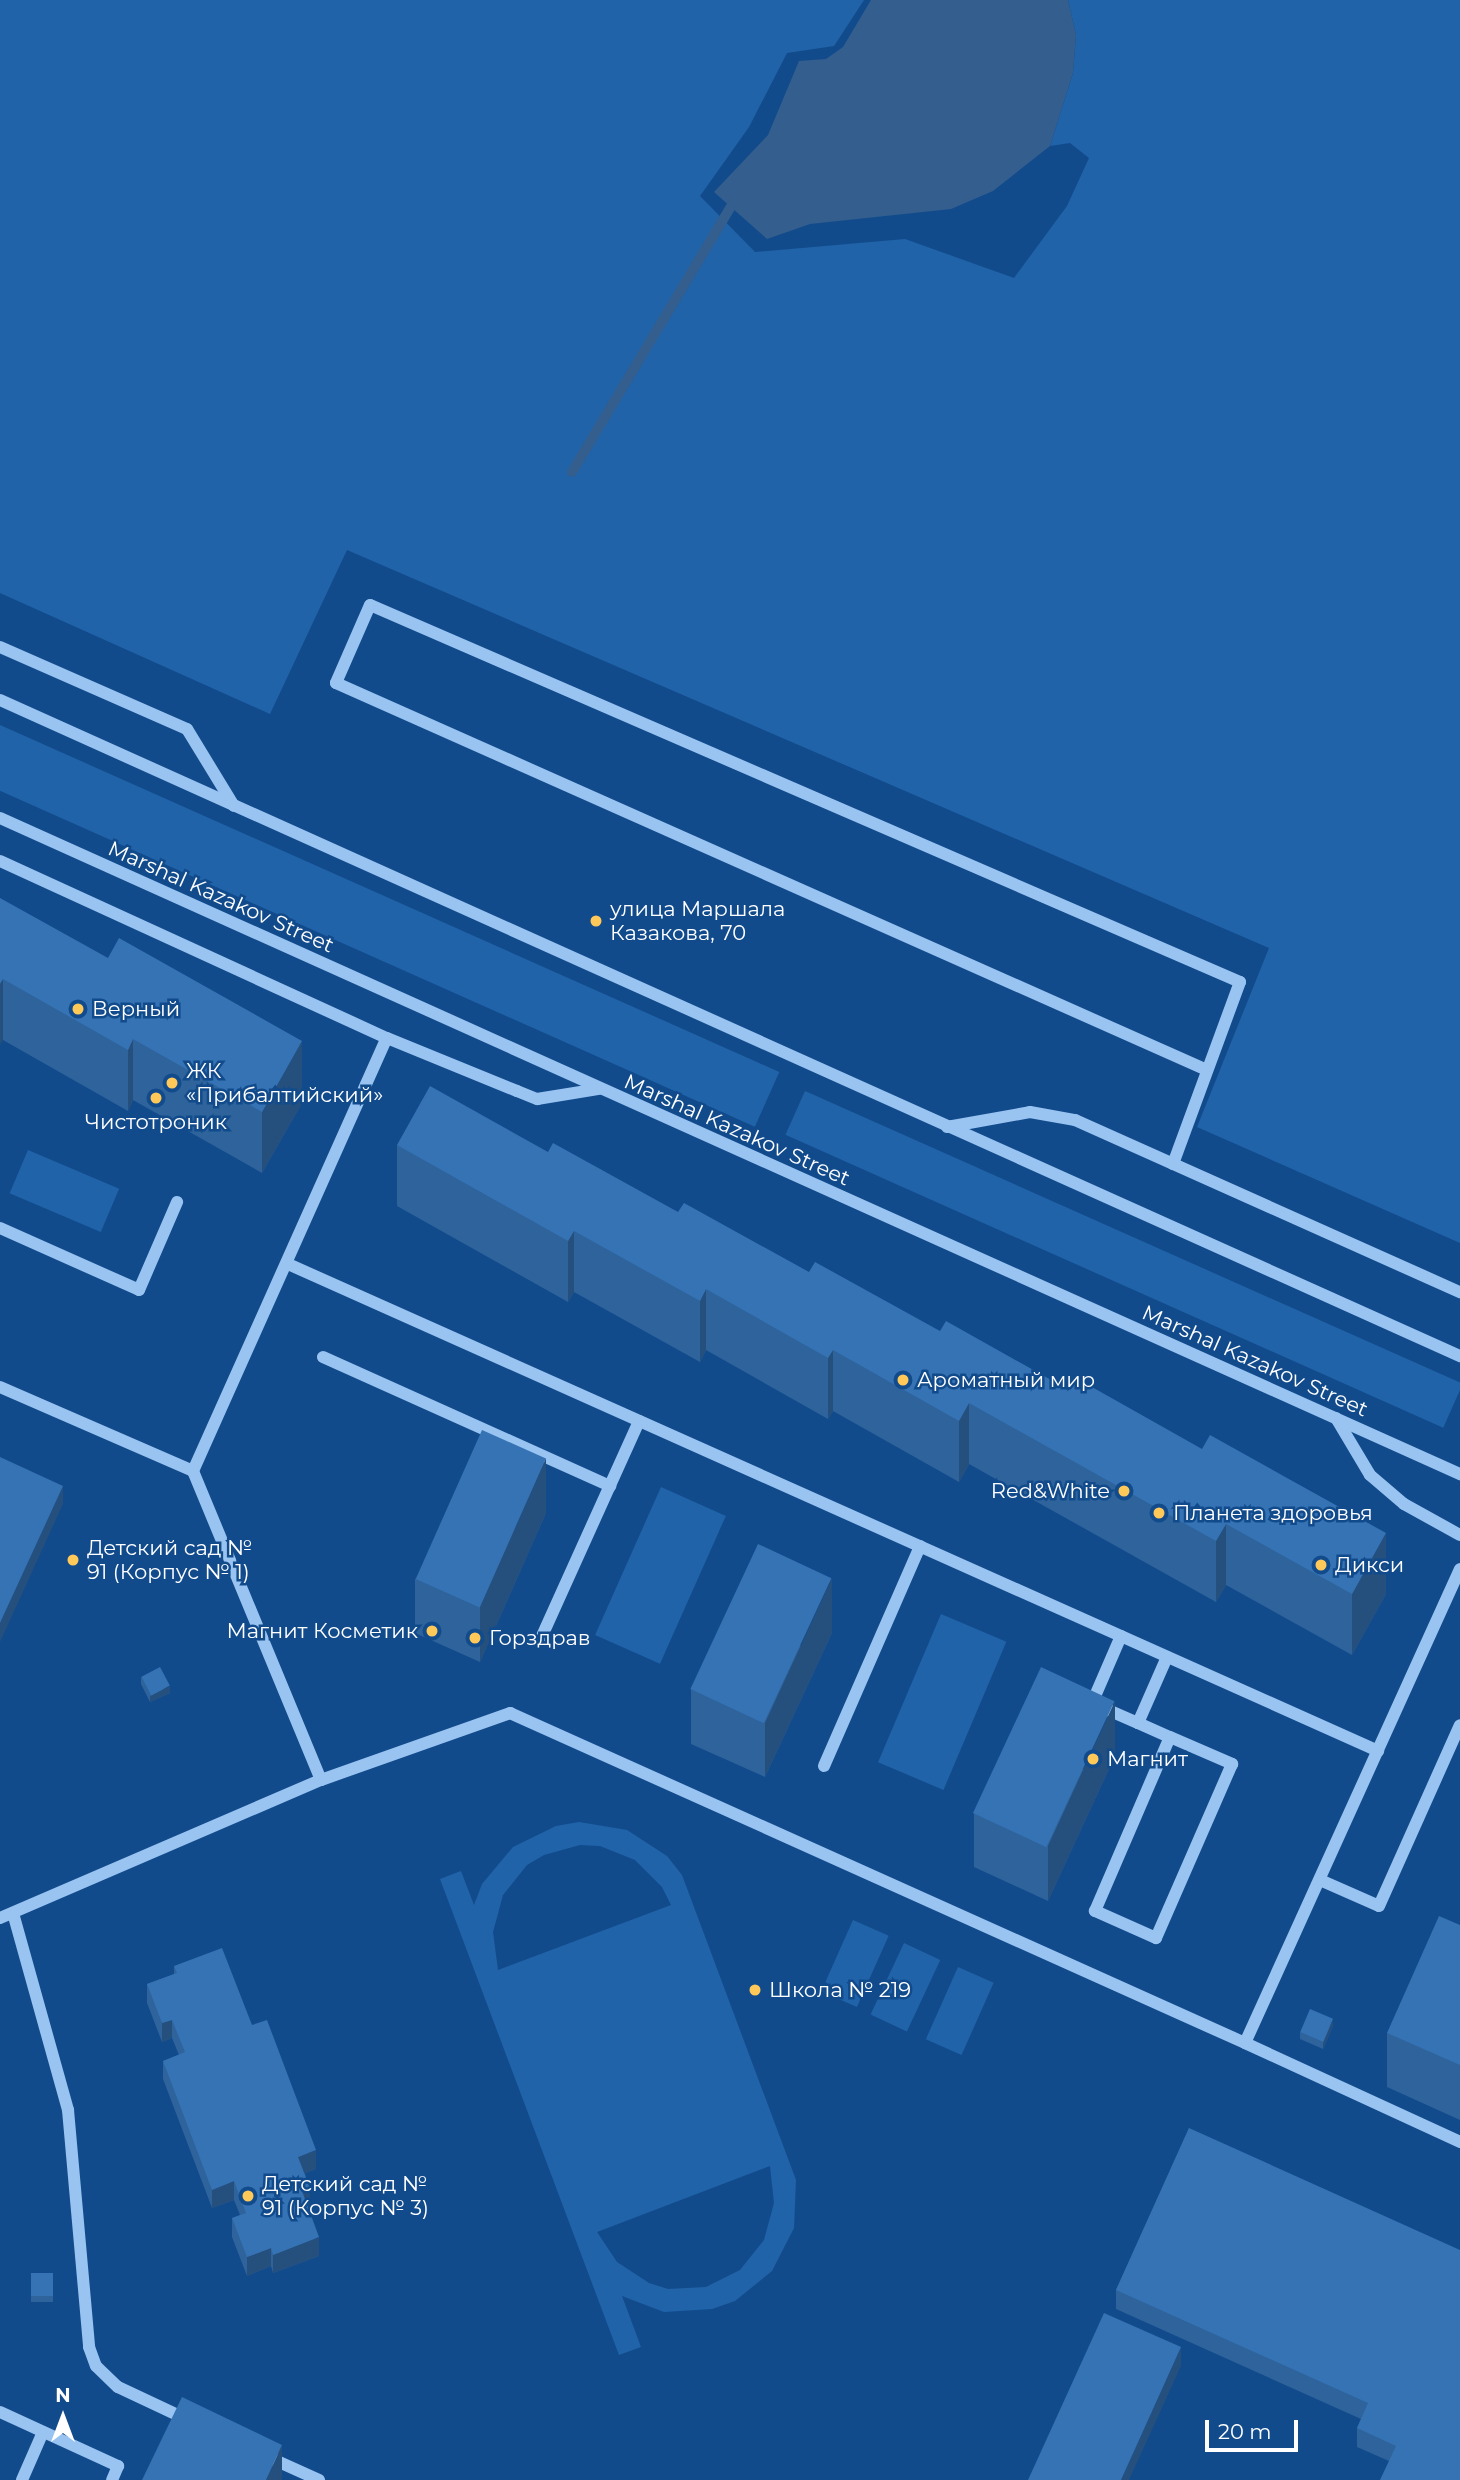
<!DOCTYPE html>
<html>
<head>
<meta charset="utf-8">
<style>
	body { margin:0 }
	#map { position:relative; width:1460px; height:2480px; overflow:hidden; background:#124b8c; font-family:Montserrat,sans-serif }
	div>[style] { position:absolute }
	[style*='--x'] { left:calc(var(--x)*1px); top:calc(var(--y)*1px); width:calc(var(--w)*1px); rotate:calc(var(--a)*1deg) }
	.green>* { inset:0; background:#2063a9; transform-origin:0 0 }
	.water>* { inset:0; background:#335e8e }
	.stream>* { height:10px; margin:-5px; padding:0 5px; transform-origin:5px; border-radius:5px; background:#335e8e }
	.minor>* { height:12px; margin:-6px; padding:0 6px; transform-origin:6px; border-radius:6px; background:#99c4f1 }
	.wall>* { inset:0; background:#2e639b }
	.shaded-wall>* { inset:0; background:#25507e }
	.building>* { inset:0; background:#3573b4; transform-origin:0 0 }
	.dots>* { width:19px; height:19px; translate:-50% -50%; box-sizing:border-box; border:4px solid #124b8c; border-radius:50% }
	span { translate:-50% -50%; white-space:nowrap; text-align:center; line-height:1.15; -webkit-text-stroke:5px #124b8c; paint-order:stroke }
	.street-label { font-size:21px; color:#fff }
	.poi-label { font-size:21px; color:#fff }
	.left { translate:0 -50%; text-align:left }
	.right { translate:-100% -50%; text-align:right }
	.north { position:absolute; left:28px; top:2382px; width:70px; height:70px; -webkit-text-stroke:5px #124b8c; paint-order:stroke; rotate:0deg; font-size:19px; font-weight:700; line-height:28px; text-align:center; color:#fff }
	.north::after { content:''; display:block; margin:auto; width:24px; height:32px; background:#fff; clip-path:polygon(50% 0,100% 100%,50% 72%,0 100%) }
	.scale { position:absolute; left:1205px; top:2420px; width:93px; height:32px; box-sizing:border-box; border:4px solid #fff; border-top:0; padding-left:9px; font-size:21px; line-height:24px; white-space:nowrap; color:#fff; -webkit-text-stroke:5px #124b8c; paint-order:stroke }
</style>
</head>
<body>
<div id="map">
	<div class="green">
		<i style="clip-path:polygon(0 0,864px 0,834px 46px,787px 53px,749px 127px,700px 196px,755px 252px,905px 239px,1014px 278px,1067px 206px,1089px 158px,1070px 143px,1050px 146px,1073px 73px,1076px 35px,1068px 0,1460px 0,1460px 1243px,1197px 1127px,1269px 948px,347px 550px,270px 714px,0 593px)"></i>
		<i style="left:0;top:725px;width:853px;height:60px;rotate:24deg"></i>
		<i style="left:805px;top:1091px;width:720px;height:48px;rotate:24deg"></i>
		<i style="left:28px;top:1150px;width:99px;height:47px;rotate:23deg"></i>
		<i style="left:661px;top:1487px;width:71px;height:162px;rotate:24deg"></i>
		<i style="left:941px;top:1614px;width:71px;height:161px;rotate:23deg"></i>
		<i style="clip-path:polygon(evenodd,579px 1822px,627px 1830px,667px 1856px,682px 1875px,796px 2180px,794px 2228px,772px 2271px,735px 2301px,712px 2309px,664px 2312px,622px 2296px,641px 2347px,619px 2355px,440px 1879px,461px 1871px,474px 1905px,482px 1884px,513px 1847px,556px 1826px,579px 1822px,580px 1845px,600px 1846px,635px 1860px,662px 1887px,671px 1905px,498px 1970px,493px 1932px,503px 1895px,527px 1865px,544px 1855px,580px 1845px,579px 1822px,770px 2166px,774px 2203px,764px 2240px,740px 2270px,706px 2287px,668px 2289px,649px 2283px,617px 2262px,597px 2232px,770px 2166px)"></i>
		<i style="left:853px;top:1920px;width:39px;height:78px;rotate:24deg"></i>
		<i style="left:904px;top:1943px;width:40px;height:79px;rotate:25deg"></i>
		<i style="left:958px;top:1967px;width:39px;height:79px;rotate:24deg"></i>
	</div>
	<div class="water">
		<i style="clip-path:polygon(871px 0,1068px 0,1076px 35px,1073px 73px,1050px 146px,993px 191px,951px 209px,810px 224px,767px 239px,714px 192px,768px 135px,799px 61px,826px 59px,843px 47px)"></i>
	</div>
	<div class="stream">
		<i style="--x:572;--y:472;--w:308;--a:-59.1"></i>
	</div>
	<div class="minor">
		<i style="--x:0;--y:647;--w:204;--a:23.7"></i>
		<i style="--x:187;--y:729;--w:90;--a:58.6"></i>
		<i style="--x:0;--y:700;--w:1601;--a:24.2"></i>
		<i style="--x:0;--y:818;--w:1601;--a:24.2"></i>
		<i style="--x:0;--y:861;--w:426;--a:24.6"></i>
		<i style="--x:387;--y:1038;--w:140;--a:22.2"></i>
		<i style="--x:517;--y:1091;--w:22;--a:22"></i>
		<i style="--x:537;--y:1099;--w:63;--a:-9.2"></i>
		<i style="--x:947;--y:1127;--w:84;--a:-10.2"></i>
		<i style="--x:1030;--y:1112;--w:46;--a:10.1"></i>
		<i style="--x:1075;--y:1120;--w:422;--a:24.1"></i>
		<i style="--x:1173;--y:1164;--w:194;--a:-69.8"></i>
		<i style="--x:1240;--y:982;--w:948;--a:-156.57"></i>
		<i style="--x:370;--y:605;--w:85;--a:113.6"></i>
		<i style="--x:336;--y:683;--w:953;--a:23.96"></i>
		<i style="--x:0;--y:1228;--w:152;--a:24"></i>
		<i style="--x:139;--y:1290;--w:96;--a:-66.6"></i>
		<i style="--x:288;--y:1264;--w:1194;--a:24.07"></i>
		<i style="--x:323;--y:1357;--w:315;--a:24.2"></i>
		<i style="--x:0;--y:1387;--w:210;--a:23.5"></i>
		<i style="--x:1336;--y:1418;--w:66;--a:59.2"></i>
		<i style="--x:1370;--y:1475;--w:45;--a:40.5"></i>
		<i style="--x:1404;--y:1504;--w:64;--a:29"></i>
		<i style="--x:1460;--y:1569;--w:520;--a:114.4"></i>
		<i style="--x:1245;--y:2043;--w:237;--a:24.7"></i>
		<i style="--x:542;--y:1636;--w:236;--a:-65.7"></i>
		<i style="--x:1121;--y:1636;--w:73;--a:113.4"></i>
		<i style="--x:1092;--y:1703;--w:50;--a:23.5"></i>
		<i style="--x:1167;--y:1657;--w:72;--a:113.7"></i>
		<i style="--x:1138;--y:1723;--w:35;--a:24"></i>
		<i style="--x:1170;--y:1737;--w:68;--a:23.5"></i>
		<i style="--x:1232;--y:1764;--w:190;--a:113.6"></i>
		<i style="--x:1156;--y:1938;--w:67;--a:-156.1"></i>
		<i style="--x:1095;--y:1911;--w:189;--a:-66.7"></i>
		<i style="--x:824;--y:1766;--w:240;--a:-66.4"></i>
		<i style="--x:321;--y:1780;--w:334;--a:-112.5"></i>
		<i style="--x:193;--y:1471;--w:474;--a:-65.9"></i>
		<i style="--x:1320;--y:1880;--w:64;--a:23.8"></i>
		<i style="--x:1379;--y:1906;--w:198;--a:-65.9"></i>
		<i style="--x:13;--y:1913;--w:205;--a:74.4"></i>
		<i style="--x:68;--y:2110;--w:238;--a:84.9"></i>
		<i style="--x:89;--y:2347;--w:20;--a:70"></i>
		<i style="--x:96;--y:2366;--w:30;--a:44"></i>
		<i style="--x:118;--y:2387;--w:77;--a:25.2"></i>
		<i style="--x:0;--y:1918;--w:349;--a:-23.3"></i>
		<i style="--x:321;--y:1780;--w:201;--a:-19.5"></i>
		<i style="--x:510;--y:1713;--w:806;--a:24.18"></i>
		<i style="--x:0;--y:2412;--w:130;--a:24.6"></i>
		<i style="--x:118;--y:2466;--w:15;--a:113"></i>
		<i style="--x:268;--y:2457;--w:56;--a:24.3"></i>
		<i style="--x:22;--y:2480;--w:52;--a:-66.4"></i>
	</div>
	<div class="wall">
		<i style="clip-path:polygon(0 898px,302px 1103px,262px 1173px,133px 1100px,128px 1111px,3px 1040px)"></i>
		<i style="clip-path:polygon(397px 1145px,548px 1152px,678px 1212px,1386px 1594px,1352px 1655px,1226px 1585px,1216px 1602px,969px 1464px,959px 1482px,833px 1411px,828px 1419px,706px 1350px,700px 1362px,574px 1292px,568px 1302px,397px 1206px)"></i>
		<i style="clip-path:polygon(546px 1513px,480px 1662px,415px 1633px,415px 1579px)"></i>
		<i style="clip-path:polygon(832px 1633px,765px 1777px,691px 1744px,691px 1689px)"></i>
		<i style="clip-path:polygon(141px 1677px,170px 1693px,150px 1702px,141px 1684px)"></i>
		<i style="clip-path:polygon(1115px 1756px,1048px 1901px,974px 1867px,974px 1813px)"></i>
		<i style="clip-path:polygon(1460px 1925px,1460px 2120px,1387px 2087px,1387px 2033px)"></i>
		<i style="clip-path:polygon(174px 1966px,252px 2025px,316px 2169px,305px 2173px,310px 2207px,308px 2208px,319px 2256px,273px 2273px,271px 2266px,247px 2276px,232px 2237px,232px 2218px,240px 2215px,234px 2200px,212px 2208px,163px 2079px,163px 2061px,179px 2055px,172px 2038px,162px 2042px,147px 2003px,147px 1984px,174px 1974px)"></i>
		<i style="clip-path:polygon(1333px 2026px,1323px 2049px,1300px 2039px,1300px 2032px)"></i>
		<i style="clip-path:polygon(1189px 2128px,1460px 2480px,1389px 2461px,1357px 2447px,1357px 2428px,1361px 2419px,1116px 2309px,1116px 2290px)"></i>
		<i style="clip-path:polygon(31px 2273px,53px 2296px,53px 2302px,31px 2302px)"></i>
	</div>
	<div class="shaded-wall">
		<i style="clip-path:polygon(3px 979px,3px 1040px,0 1045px,0 984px)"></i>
		<i style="clip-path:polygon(133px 1039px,133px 1100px,128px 1111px,128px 1050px)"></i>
		<i style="clip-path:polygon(302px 1041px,302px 1103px,262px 1173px,262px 1112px)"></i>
		<i style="clip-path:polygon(574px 1231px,574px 1292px,568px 1302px,568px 1241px)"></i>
		<i style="clip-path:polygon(706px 1289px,706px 1350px,700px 1362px,700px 1301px)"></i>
		<i style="clip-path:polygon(833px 1350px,833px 1411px,828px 1419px,828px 1358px)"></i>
		<i style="clip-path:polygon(969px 1403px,969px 1464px,959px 1482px,959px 1421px)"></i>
		<i style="clip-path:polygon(546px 1458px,546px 1513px,480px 1662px,480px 1607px)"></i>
		<i style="clip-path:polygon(63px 1486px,63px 1504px,0 1642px,0 1623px)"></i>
		<i style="clip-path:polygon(1226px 1524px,1226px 1585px,1216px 1602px,1216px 1541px)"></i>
		<i style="clip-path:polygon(1386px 1533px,1386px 1594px,1352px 1655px,1352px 1594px)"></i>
		<i style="clip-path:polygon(832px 1578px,832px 1633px,765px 1777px,765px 1723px)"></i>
		<i style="clip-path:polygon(170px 1686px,170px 1693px,150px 1702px,150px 1696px)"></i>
		<i style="clip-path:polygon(1115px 1701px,1115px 1756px,1048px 1901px,1048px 1846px)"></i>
		<i style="clip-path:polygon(1333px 2019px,1333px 2026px,1323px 2049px,1323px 2043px)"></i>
		<i style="clip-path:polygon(172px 2020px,172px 2038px,162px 2042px,162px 2023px)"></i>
		<i style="clip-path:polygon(316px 2150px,316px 2169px,298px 2176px,298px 2157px)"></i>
		<i style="clip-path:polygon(234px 2181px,234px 2200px,212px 2208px,212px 2190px)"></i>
		<i style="clip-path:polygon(310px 2188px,310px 2207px,302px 2210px,302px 2191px)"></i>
		<i style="clip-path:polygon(319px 2237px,319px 2256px,273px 2273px,273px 2255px)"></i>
		<i style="clip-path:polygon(271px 2248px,271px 2266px,247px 2276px,247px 2257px)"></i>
		<i style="clip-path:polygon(1181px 2347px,1181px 2366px,1129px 2480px,1121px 2480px)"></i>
		<i style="clip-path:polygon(282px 2445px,282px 2480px,266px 2480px)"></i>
	</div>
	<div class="building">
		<i style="clip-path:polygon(0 898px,108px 958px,119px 938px,302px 1041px,262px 1112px,133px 1039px,128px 1050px,3px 979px,0 984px)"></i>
		<i style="clip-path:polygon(430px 1086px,548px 1152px,553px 1143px,678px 1212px,684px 1203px,809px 1272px,815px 1262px,940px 1331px,946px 1321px,1069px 1390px,1076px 1378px,1202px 1449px,1210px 1435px,1386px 1533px,1352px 1594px,1226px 1524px,1216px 1541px,969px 1403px,959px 1421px,833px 1350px,828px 1358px,706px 1289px,700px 1301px,574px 1231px,568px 1241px,397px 1145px)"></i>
		<i style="left:482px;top:1430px;width:70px;height:163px;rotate:24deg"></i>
		<i style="clip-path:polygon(0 1457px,63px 1486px,0 1623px)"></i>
		<i style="left:758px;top:1544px;width:81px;height:160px;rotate:25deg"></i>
		<i style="left:160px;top:1667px;width:21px;height:21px;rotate:62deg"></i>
		<i style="left:1041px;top:1667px;width:81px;height:161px;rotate:25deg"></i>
		<i style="clip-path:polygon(1439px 1916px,1460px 1925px,1460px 2065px,1387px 2033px)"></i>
		<i style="clip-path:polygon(222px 1948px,252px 2025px,267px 2020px,316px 2150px,298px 2157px,310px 2188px,302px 2191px,319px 2237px,273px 2255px,271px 2248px,247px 2257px,232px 2218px,246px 2213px,234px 2181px,212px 2190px,163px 2061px,185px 2052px,172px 2020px,162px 2023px,147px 1984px,177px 1973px,174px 1966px)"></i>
		<i style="left:1310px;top:2009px;width:25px;height:25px;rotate:23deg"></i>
		<i style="clip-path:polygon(1189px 2128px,1460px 2250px,1460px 2480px,1380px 2480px,1396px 2446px,1357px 2428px,1368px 2403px,1116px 2290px)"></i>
		<i style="left:31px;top:2273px;width:22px;height:23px"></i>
		<i style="clip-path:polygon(1104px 2313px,1181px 2347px,1121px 2480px,1028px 2480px)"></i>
		<i style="clip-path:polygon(182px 2397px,282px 2445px,266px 2480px,142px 2480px)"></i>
	</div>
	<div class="dots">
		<i style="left:596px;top:921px;background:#ffc95a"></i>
		<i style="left:78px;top:1009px;background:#ffc95a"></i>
		<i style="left:172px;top:1083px;background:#ffc95a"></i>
		<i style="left:156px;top:1098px;background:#ffc95a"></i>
		<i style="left:903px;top:1380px;background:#ffc95a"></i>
		<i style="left:1124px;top:1491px;background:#ffc95a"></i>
		<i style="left:1159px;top:1513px;background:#ffc95a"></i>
		<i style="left:73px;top:1560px;background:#ffc95a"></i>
		<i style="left:1321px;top:1565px;background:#ffc95a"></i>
		<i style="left:432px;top:1631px;background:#ffc95a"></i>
		<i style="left:475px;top:1638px;background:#ffc95a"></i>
		<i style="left:1093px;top:1759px;background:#ffc95a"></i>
		<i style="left:755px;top:1990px;background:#ffc95a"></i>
		<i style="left:248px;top:2196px;background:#ffc95a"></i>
	</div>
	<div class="street-label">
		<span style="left:221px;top:897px;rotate:24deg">Marshal Kazakov Street</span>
		<span style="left:737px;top:1130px;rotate:24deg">Marshal Kazakov Street</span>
		<span style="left:1255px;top:1361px;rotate:24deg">Marshal Kazakov Street</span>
	</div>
	<div class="poi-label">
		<span class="left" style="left:610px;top:921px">улица Маршала<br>Казакова, 70</span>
		<span class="left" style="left:92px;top:1009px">Верный</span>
		<span class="left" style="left:186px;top:1083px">ЖК<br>«Прибалтийский»</span>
		<span style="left:156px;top:1122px">Чистотроник</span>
		<span class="left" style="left:917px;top:1380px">Ароматный мир</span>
		<span class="right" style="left:1110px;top:1491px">Red&amp;White</span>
		<span class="left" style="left:1173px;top:1513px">Планета здоровья</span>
		<span class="left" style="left:87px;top:1560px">Детский сад №<br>91 (Корпус № 1)</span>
		<span class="left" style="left:1335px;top:1565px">Дикси</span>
		<span class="right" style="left:418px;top:1631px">Магнит Косметик</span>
		<span class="left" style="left:489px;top:1638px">Горздрав</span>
		<span class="left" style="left:1107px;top:1759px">Магнит</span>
		<span class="left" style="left:769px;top:1990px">Школа № 219</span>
		<span class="left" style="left:262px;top:2196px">Детский сад №<br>91 (Корпус № 3)</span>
	</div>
	<div class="north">N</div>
	<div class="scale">20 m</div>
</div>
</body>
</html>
